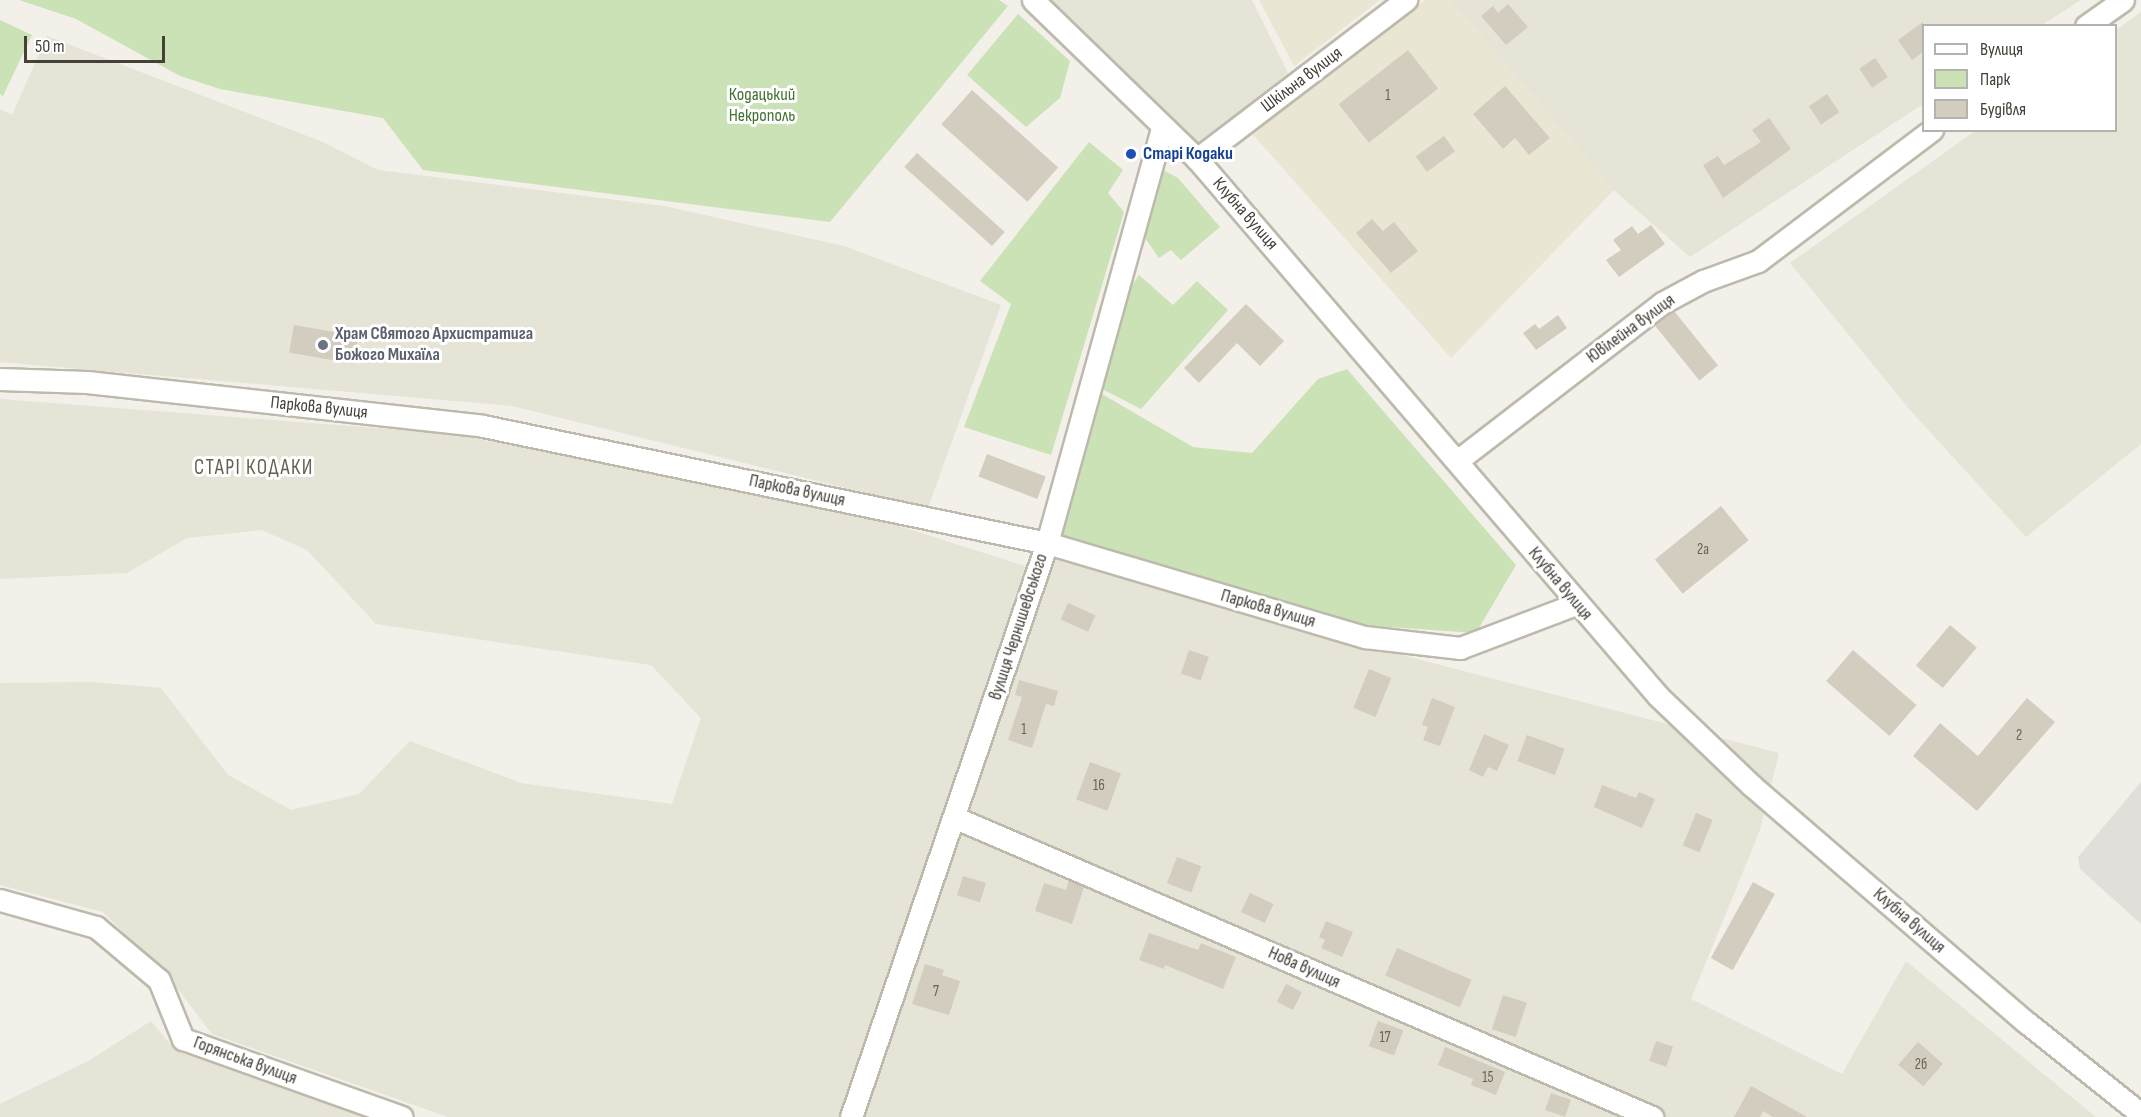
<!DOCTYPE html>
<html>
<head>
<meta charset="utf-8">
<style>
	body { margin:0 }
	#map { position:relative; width:2141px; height:1117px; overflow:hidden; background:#f2f0e9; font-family:"Sofia Sans Condensed",sans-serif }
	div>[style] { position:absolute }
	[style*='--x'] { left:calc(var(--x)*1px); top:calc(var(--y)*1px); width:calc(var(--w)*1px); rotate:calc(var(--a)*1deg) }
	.residential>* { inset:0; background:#e6e3d7 }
	.industrial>* { inset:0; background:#e2dfda }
	.education>* { inset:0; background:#eae6d4 }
	.green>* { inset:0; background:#cae2b6 }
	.building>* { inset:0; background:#d3cdbf; transform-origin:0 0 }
	.roads { filter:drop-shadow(2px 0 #bdb9ac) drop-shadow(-2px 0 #bdb9ac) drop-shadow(0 2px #bdb9ac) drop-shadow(0 -2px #bdb9ac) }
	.minor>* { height:21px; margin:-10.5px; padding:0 10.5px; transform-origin:10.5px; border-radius:10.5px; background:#fff }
	.dots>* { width:16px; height:16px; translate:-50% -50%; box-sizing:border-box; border:3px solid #fff; border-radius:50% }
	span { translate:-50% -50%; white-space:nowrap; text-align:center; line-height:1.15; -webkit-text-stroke:6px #fff; paint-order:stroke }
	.number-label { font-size:15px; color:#68645a }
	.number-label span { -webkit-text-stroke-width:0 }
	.street-label { font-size:18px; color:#454138 }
	.park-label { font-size:18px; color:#437131 }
	.transit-label { font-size:18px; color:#164399; font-weight:700 }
	.left { translate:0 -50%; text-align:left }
	.worship-label { font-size:18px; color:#5b616d; font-weight:700 }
	.quarter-label { font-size:21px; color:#676050; letter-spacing:1.5px }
	.legend { position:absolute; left:1922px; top:24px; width:195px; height:108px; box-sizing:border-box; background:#fff; border:2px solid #b5b3af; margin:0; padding:8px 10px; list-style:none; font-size:18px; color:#454138 }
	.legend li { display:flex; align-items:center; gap:12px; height:30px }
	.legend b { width:30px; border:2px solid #b5b3af }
	.scale { position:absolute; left:24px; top:36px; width:141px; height:27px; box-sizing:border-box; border:3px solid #454138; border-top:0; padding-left:8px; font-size:18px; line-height:21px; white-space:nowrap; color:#454138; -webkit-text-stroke:4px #fff; paint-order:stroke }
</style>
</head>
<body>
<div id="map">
	<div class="residential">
		<i style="clip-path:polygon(1047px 0,1252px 0,1288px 73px,1197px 148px)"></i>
		<i style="clip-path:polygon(1450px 0,2081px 0,2042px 25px,1924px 26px,1923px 104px,1690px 257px,1614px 190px)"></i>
		<i style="clip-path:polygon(2141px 12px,2141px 444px,2026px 537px,1910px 410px,1790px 263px,1975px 131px,2116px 130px,2116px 30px)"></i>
		<i style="clip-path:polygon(47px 36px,323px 142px,378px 170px,664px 206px,844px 246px,1001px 305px,928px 508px,512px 406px,0 362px,0 109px,12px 115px)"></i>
		<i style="clip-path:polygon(0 399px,453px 434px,864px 515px,1028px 567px,839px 1117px,448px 1117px,212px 1034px,171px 980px,103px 912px,0 885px,0 683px,92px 682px,161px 688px,228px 775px,291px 810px,359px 794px,410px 741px,521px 783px,672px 804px,701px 718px,651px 665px,376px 624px,307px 550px,262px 530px,187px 538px,127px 573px,0 579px)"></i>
		<i style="clip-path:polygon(1052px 550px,1402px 655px,1779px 753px,1760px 830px,1691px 999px,1842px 1074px,1906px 961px,2096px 1117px,858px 1117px)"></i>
		<i style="clip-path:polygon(151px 1021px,176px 1051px,369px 1117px,0 1117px,0 1104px,90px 1060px)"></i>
	</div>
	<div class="industrial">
		<i style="clip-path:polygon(2141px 782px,2141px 924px,2080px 869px,2078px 857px)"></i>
	</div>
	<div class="education">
		<i style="clip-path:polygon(1259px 0,1380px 0,1294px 66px)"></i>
		<i style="clip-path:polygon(1425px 0,1450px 0,1614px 190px,1451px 358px,1248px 129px)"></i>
	</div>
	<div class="green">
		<i style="clip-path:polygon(19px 0,999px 0,1008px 6px,830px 222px,423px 170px,383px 118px,220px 89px,180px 76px,76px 19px)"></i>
		<i style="clip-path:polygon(1018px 14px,1070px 61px,1060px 98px,1026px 127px,967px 75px)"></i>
		<i style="clip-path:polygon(0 20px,32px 35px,3px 96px,0 94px)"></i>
		<i style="clip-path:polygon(1089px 142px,1123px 170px,1108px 193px,1124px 212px,1051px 455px,964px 427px,1011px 304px,980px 281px)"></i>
		<i style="clip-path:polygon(1163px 170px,1178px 178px,1220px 227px,1181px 260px,1171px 250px,1159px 258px,1145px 238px,1153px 189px)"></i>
		<i style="clip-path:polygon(1139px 275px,1173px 305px,1197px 281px,1228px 310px,1141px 409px,1102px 389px,1120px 303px)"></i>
		<i style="clip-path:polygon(1347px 369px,1516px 565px,1476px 633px,1360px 625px,1058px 540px,1102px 394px,1193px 447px,1252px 453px,1318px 379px)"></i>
	</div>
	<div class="building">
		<i style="clip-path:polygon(1508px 4px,1528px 27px,1506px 45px,1481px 16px,1493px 6px,1498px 13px)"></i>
		<i style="clip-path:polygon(1923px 22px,1923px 52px,1912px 60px,1898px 40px)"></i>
		<i style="left:1408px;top:50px;width:49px;height:88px;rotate:52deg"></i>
		<i style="left:1875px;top:58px;width:23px;height:19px;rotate:56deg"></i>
		<i style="clip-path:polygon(1505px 86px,1550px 138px,1529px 155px,1515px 138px,1503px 149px,1473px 114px)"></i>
		<i style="left:972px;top:90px;width:116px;height:46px;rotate:42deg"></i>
		<i style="left:1827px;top:94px;width:22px;height:22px;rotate:56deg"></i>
		<i style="clip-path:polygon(1769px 118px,1791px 149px,1723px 198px,1703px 165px,1718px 156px,1724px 165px,1761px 142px,1752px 130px)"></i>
		<i style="left:1444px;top:136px;width:19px;height:35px;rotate:54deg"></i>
		<i style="left:917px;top:153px;width:118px;height:19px;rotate:42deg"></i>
		<i style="clip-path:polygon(1372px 219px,1383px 231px,1394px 222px,1418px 251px,1391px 273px,1356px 233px)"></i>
		<i style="clip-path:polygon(1651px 225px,1665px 244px,1619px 277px,1606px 260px,1621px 250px,1613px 240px,1632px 226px,1638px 234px)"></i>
		<i style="clip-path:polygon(1246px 304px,1284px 341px,1260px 366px,1237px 343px,1199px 383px,1184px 368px)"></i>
		<i style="left:1674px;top:311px;width:70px;height:24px;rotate:51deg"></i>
		<i style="clip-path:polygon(1558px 315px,1567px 328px,1536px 350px,1523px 333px,1535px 324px,1539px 329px)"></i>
		<i style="left:294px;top:325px;width:65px;height:28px;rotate:10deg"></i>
		<i style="left:987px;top:454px;width:63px;height:24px;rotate:21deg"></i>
		<i style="left:1721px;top:506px;width:44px;height:85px;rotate:51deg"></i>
		<i style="left:1068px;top:603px;width:30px;height:18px;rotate:24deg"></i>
		<i style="left:1950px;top:625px;width:35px;height:53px;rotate:40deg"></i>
		<i style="left:1189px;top:650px;width:21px;height:25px;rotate:19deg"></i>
		<i style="left:1853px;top:650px;width:84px;height:41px;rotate:41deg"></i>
		<i style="left:1369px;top:669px;width:24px;height:42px;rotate:22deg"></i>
		<i style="clip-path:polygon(1019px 680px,1058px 691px,1054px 706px,1046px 704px,1032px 748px,1008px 740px,1022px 697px,1015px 695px)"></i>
		<i style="clip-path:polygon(1432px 698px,1455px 707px,1440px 746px,1423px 740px,1428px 727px,1422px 725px)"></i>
		<i style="clip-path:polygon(2027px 698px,2055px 722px,1977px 811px,1913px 756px,1940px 723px,1978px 756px)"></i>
		<i style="clip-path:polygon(1484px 734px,1509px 745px,1497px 771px,1488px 767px,1483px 777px,1469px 770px)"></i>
		<i style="left:1527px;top:735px;width:40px;height:28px;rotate:20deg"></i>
		<i style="left:1090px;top:762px;width:33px;height:40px;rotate:20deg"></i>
		<i style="clip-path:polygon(1602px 785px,1636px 798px,1639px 792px,1655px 799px,1642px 828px,1594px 807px)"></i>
		<i style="left:1696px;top:813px;width:18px;height:35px;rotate:22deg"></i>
		<i style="left:1177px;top:857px;width:26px;height:28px;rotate:21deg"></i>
		<i style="left:963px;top:876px;width:24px;height:20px;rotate:17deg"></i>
		<i style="clip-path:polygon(1069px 880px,1084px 887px,1072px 924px,1035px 911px,1044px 883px,1066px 890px)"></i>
		<i style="left:1753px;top:882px;width:25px;height:87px;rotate:29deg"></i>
		<i style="left:1250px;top:893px;width:26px;height:21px;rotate:25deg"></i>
		<i style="clip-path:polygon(1326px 921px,1353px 932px,1342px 957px,1321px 948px,1325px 940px,1319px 937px)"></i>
		<i style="clip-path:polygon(1149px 933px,1198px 950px,1201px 943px,1236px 957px,1223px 989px,1165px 965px,1164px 969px,1139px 960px)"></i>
		<i style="left:1397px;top:948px;width:81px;height:30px;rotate:23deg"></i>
		<i style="clip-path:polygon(925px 964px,944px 970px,942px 975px,960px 981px,949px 1015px,912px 1004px)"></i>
		<i style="left:1286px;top:984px;width:18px;height:20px;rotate:27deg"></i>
		<i style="left:1503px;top:995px;width:25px;height:36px;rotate:18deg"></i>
		<i style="left:1378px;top:1021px;width:27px;height:27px;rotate:20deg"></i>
		<i style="left:1656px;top:1041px;width:18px;height:21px;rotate:19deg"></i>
		<i style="left:1918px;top:1042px;width:33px;height:30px;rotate:41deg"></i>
		<i style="clip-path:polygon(1445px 1047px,1505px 1072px,1496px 1095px,1471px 1085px,1473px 1079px,1438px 1065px)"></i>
		<i style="clip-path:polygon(1751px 1086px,1807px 1117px,1773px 1117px,1763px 1111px,1760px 1117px,1734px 1117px)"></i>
		<i style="left:1551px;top:1093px;width:21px;height:18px;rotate:19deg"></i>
	</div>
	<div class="roads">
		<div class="minor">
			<i style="--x:1033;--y:0;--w:228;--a:44.1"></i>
			<i style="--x:1197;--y:159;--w:708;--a:49.35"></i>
			<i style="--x:1658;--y:696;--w:129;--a:43.7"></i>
			<i style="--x:1751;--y:785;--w:363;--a:40.8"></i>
			<i style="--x:2026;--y:1022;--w:147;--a:38.7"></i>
			<i style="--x:2086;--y:26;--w:45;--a:-35.1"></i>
			<i style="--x:1197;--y:159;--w:263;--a:-37.3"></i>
			<i style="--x:0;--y:379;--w:87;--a:2"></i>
			<i style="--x:87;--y:382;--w:398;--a:6.3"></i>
			<i style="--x:483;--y:426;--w:576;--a:11.72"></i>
			<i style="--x:1047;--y:543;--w:332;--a:16.5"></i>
			<i style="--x:1365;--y:637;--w:96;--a:6.6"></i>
			<i style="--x:1460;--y:648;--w:124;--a:-20.8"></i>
			<i style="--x:1457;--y:461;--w:259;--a:-37.6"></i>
			<i style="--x:1662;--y:303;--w:47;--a:-28.2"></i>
			<i style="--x:1703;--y:281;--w:59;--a:-20"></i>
			<i style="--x:1758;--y:261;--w:218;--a:-37"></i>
			<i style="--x:956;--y:818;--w:758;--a:23.25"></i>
			<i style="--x:0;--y:900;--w:100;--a:15.7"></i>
			<i style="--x:96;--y:927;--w:82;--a:40.1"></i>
			<i style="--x:159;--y:980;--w:64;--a:67.9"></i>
			<i style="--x:183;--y:1039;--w:232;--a:19.6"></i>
			<i style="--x:851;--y:1117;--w:607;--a:-71.15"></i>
			<i style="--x:1047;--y:543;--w:431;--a:-74.5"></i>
		</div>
	</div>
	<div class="dots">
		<i style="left:1131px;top:154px;background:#1a4fb4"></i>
		<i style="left:323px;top:345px;background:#6b7280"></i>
	</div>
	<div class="number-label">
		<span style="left:1388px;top:96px">1</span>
		<span style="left:1703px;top:550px">2а</span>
		<span style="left:1024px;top:730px">1</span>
		<span style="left:2019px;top:736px">2</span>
		<span style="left:1099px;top:786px">16</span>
		<span style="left:936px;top:992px">7</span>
		<span style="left:1385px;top:1038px">17</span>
		<span style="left:1921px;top:1065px">2б</span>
		<span style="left:1488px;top:1078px">15</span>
	</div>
	<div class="street-label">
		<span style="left:1302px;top:80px;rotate:-37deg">Шкільна вулиця</span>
		<span style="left:1245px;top:214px;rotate:49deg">Клубна вулиця</span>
		<span style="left:1631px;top:329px;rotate:-36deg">Ювілейна вулиця</span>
		<span style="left:319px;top:408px;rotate:6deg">Паркова вулиця</span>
		<span style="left:797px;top:491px;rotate:12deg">Паркова вулиця</span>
		<span style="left:1560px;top:584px;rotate:50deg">Клубна вулиця</span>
		<span style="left:1268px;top:609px;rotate:16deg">Паркова вулиця</span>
		<span style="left:1019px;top:627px;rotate:-72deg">вулиця Чернишевського</span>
		<span style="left:1909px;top:921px;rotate:41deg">Клубна вулиця</span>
		<span style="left:1304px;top:968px;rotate:24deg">Нова вулиця</span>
		<span style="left:245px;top:1061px;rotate:20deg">Горянська вулиця</span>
	</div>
	<div class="park-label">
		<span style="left:762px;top:106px">Кодацький<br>Некрополь</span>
	</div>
	<div class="transit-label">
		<span class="left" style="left:1143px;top:154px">Старі Кодаки</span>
	</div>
	<div class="worship-label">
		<span class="left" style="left:335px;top:345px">Храм Святого Архистратига<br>Божого Михаїла</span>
	</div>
	<div class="quarter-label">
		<span style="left:254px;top:468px">СТАРІ КОДАКИ</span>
	</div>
	<ul class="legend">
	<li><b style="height:8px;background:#fff"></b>Вулиця</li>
	<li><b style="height:16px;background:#cae2b6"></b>Парк</li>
	<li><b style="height:16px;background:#d3cdbf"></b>Будівля</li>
	</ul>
	<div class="scale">50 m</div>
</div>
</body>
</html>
